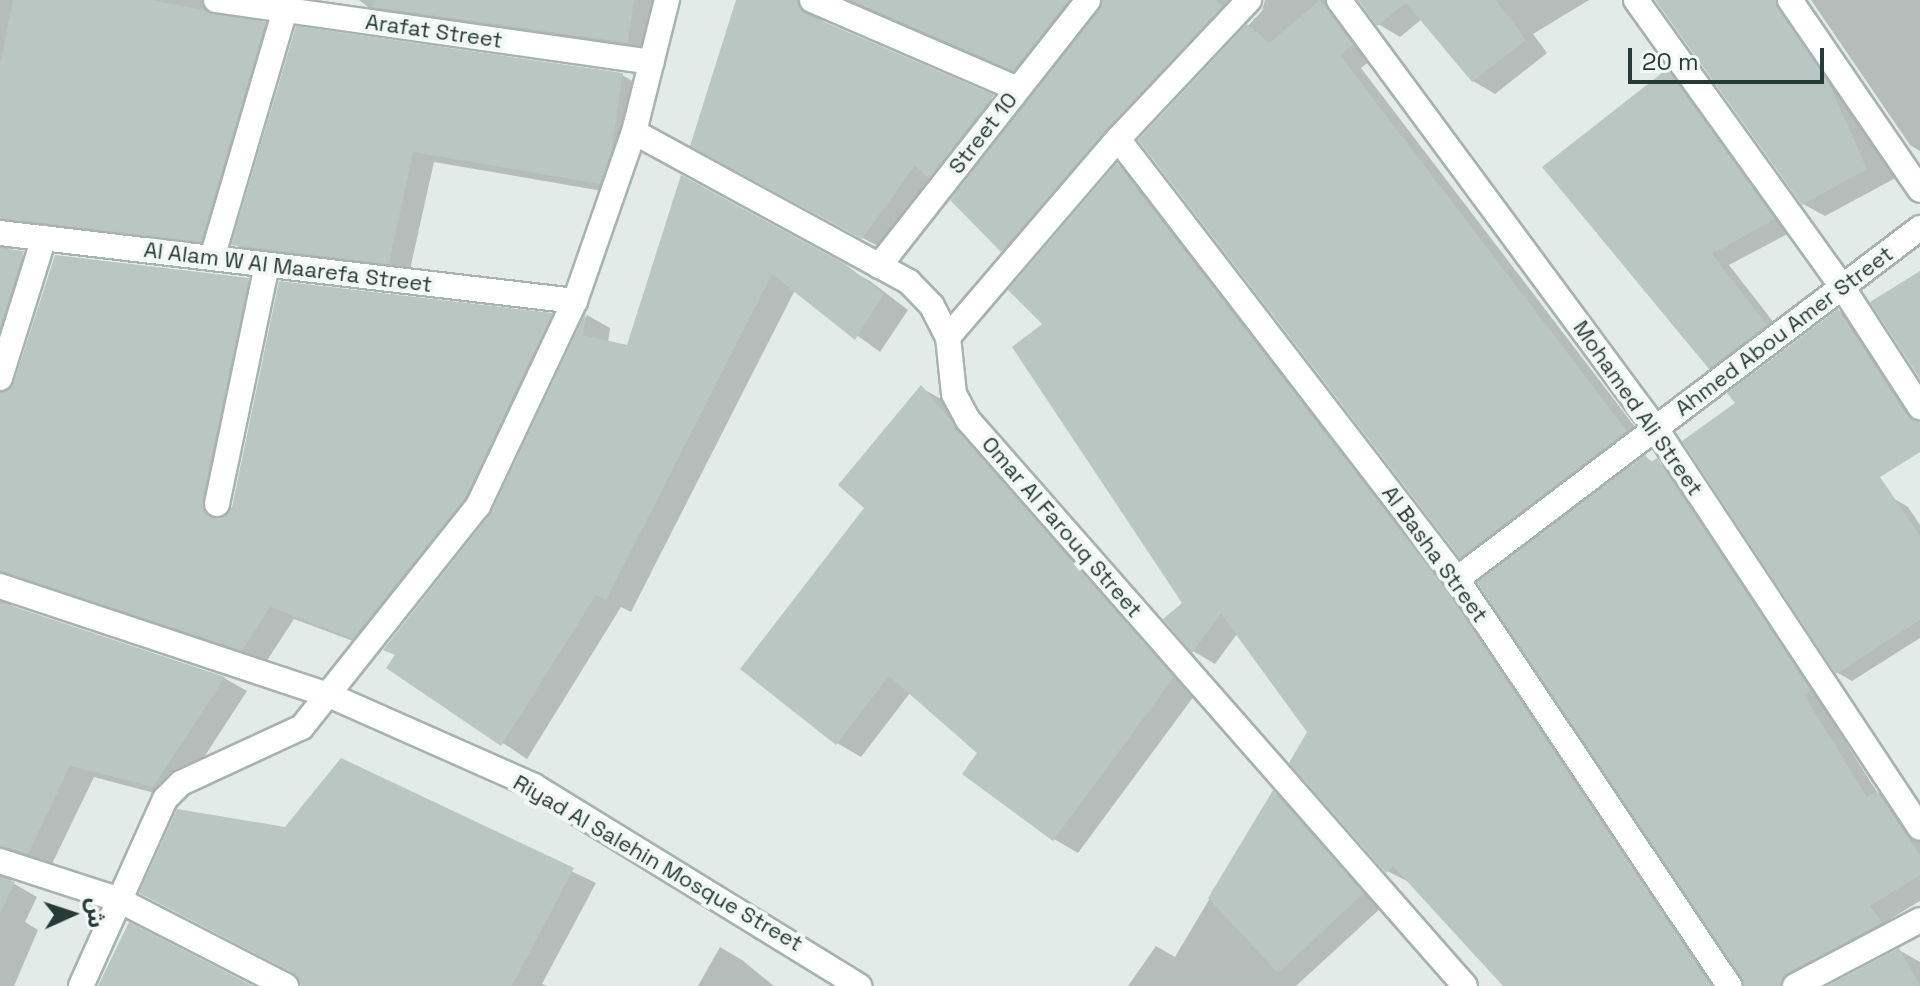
<!DOCTYPE html>
<html>
<head>
<meta charset="utf-8">
<style>
	body { margin:0 }
	#map { position:relative; width:1920px; height:986px; overflow:hidden; background:#e3ebe8; font-family:"Space Grotesk","Noto Sans Arabic",sans-serif }
	div>[style] { position:absolute }
	[style*='--x'] { left:calc(var(--x)*1px); top:calc(var(--y)*1px); width:calc(var(--w)*1px); rotate:calc(var(--a)*1deg) }
	.shadow>* { inset:0; background:#0003 }
	.building>* { inset:0; background:#b9c6c1 }
	.roads { filter:drop-shadow(2px 0 #a6b3af) drop-shadow(-2px 0 #a6b3af) drop-shadow(0 2px #a6b3af) drop-shadow(0 -2px #a6b3af) }
	.street>* { height:24px; margin:-12px; padding:0 12px; transform-origin:12px; border-radius:12px; background:#fff }
	span { translate:-50% -50%; white-space:nowrap; text-align:center; line-height:1.15; -webkit-text-stroke:8px #f3f8f6; paint-order:stroke }
	.street-label { font-size:22px; color:#253b36 }
	.north { position:absolute; left:32px; top:874px; width:80px; height:80px; -webkit-text-stroke:6px #f3f8f6; paint-order:stroke; rotate:87deg; font-size:22px; font-weight:700; line-height:32px; text-align:center; color:#253b36 }
	.north::after { content:''; display:block; margin:auto; width:28px; height:36px; background:#253b36; clip-path:polygon(50% 0,100% 100%,50% 72%,0 100%) }
	.scale { position:absolute; left:1628px; top:48px; width:196px; height:36px; box-sizing:border-box; border:4px solid #253b36; border-top:0; padding-left:10px; font-size:24px; line-height:28px; white-space:nowrap; color:#253b36; -webkit-text-stroke:6px #f3f8f6; paint-order:stroke }
</style>
</head>
<body>
<div id="map">
	<div class="shadow">
		<i style="clip-path:polygon(0 0,233px 0,224px 11px,225px 18px,265px 24px,288px 37px,224px 254px,7px 244px,10px 250px,46px 266px,7px 392px,248px 280px,271px 293px,224px 518px,234px 508px,281px 283px,552px 315px,574px 328px,377px 650px,294px 619px,266px 662px,12px 588px,11px 607px,224px 678px,247px 691px,177px 799px,94px 777px,51px 866px,12px 863px,11px 882px,37px 897px,25px 922px,38px 930px,14px 986px,0 986px)"></i>
		<i style="clip-path:polygon(359px 0,658px 0,650px 55px,381px 17px)"></i>
		<i style="clip-path:polygon(739px 0,826px 0,818px 15px,825px 24px,1015px 109px,885px 250px,715px 158px)"></i>
		<i style="clip-path:polygon(847px 0,1101px 0,1036px 82px)"></i>
		<i style="clip-path:polygon(1101px 0,1262px 0,1129px 142px,1024px 263px,1003px 250px,1102px 10px)"></i>
		<i style="clip-path:polygon(1265px 0,1354px 0,1374px 58px,1361px 68px,1648px 444px,1483px 569px,1461px 557px,1140px 140px,1262px 11px)"></i>
		<i style="clip-path:polygon(1359px 0,1589px 0,1533px 34px,1547px 53px,1495px 94px,1473px 81px,1422px 19px,1400px 37px,1378px 24px)"></i>
		<i style="clip-path:polygon(1661px 0,1804px 0,1903px 174px,1825px 216px,1803px 204px)"></i>
		<i style="clip-path:polygon(1811px 0,1920px 0,1920px 151px,1910px 145px)"></i>
		<i style="clip-path:polygon(297px 29px,622px 75px,643px 87px,620px 194px,434px 162px,409px 274px,254px 256px,234px 244px)"></i>
		<i style="clip-path:polygon(1668px 72px,1686px 83px,1793px 231px,1729px 265px,1785px 337px,1729px 379px,1710px 368px)"></i>
		<i style="clip-path:polygon(1118px 165px,1140px 178px,1467px 603px,1726px 986px,1504px 986px,1411px 883px,1387px 871px,1309px 732px,1237px 634px,1215px 664px,1193px 651px,1166px 619px,1184px 604px,1045px 324px)"></i>
		<i style="clip-path:polygon(682px 178px,870px 281px,908px 310px,880px 352px,795px 290px,631px 612px,621px 607px,527px 759px,389px 667px,493px 514px,587px 315px,610px 328px,608px 343px,628px 347px)"></i>
		<i style="clip-path:polygon(1839px 311px,1859px 323px,1919px 415px,1744px 512px,1738px 404px)"></i>
		<i style="clip-path:polygon(921px 388px,945px 401px,1197px 692px,1078px 853px,1054px 839px,980px 753px,910px 693px,861px 757px,837px 743px,867px 508px)"></i>
		<i style="clip-path:polygon(1645px 458px,1679px 473px,1832px 703px,1824px 708px,1877px 792px,1899px 806px,1920px 835px,1920px 901px,1890px 919px,1902px 936px,1809px 986px,1744px 986px)"></i>
		<i style="clip-path:polygon(1893px 498px,1908px 507px,1920px 525px,1920px 638px,1852px 681px,1838px 673px)"></i>
		<i style="clip-path:polygon(341px 761px,596px 883px,542px 984px,547px 986px,303px 986px,286px 829px)"></i>
		<i style="clip-path:polygon(1273px 792px,1293px 804px,1383px 906px,1296px 986px,1128px 986px,1156px 946px,1175px 957px)"></i>
		<i style="clip-path:polygon(720px 947px,742px 960px,774px 986px,698px 986px)"></i>
		<i style="clip-path:polygon(1899px 950px,1920px 962px,1920px 986px,1831px 986px)"></i>
	</div>
	<div class="building">
		<i style="clip-path:polygon(13px 0,151px 0,266px 22px,201px 242px,0 218px,0 65px)"></i>
		<i style="clip-path:polygon(374px 0,634px 0,628px 43px,373px 7px)"></i>
		<i style="clip-path:polygon(736px 0,797px 0,806px 14px,994px 95px,929px 179px,915px 165px,862px 239px,690px 146px)"></i>
		<i style="clip-path:polygon(850px 0,1069px 0,1013px 71px)"></i>
		<i style="clip-path:polygon(1103px 0,1216px 0,1223px 6px,1001px 252px,950px 200px)"></i>
		<i style="clip-path:polygon(1320px 0,1353px 44px,1340px 55px,1627px 431px,1460px 558px,1138px 140px,1247px 24px,1269px 43px)"></i>
		<i style="clip-path:polygon(1358px 0,1496px 0,1526px 40px,1472px 82px,1406px 3px,1377px 26px)"></i>
		<i style="clip-path:polygon(1655px 0,1775px 0,1829px 83px,1867px 169px,1802px 205px)"></i>
		<i style="clip-path:polygon(296px 26px,623px 73px,611px 153px,600px 184px,413px 152px,389px 264px,231px 245px)"></i>
		<i style="clip-path:polygon(1667px 69px,1775px 219px,1712px 254px,1767px 325px,1709px 369px,1542px 167px)"></i>
		<i style="clip-path:polygon(1117px 163px,1445px 588px,1711px 986px,1503px 986px,1393px 866px,1386px 873px,1289px 763px,1307px 732px,1221px 614px,1192px 653px,1163px 619px,1182px 603px,1012px 347px,1042px 324px,1008px 290px)"></i>
		<i style="clip-path:polygon(681px 175px,845px 264px,884px 294px,855px 340px,772px 274px,606px 600px,596px 595px,501px 746px,386px 668px,395px 655px,383px 650px,491px 513px,586px 312px,583px 335px,627px 345px)"></i>
		<i style="clip-path:polygon(0 248px,24px 251px,0 328px)"></i>
		<i style="clip-path:polygon(55px 255px,249px 278px,202px 501px,206px 515px,215px 519px,232px 507px,279px 281px,553px 313px,465px 498px,353px 639px,270px 607px,242px 651px,0 571px,0 393px,14px 382px)"></i>
		<i style="clip-path:polygon(1920px 271px,1920px 379px,1870px 302px)"></i>
		<i style="clip-path:polygon(1838px 309px,1907px 415px,1920px 422px,1920px 452px,1880px 477px,1920px 536px,1920px 620px,1836px 674px,1682px 441px,1735px 403px,1727px 393px)"></i>
		<i style="clip-path:polygon(921px 385px,1174px 677px,1053px 841px,962px 774px,977px 753px,889px 676px,836px 745px,740px 669px,864px 508px,838px 485px)"></i>
		<i style="clip-path:polygon(1645px 455px,1651px 462px,1657px 458px,1811px 690px,1804px 695px,1867px 797px,1877px 791px,1920px 855px,1920px 875px,1870px 906px,1882px 923px,1788px 973px,1780px 986px,1744px 986px,1477px 582px)"></i>
		<i style="clip-path:polygon(0 602px,225px 677px,153px 787px,70px 766px,28px 854px,0 846px)"></i>
		<i style="clip-path:polygon(341px 758px,574px 868px,512px 986px,301px 986px,293px 973px,139px 893px,177px 809px,285px 827px)"></i>
		<i style="clip-path:polygon(1273px 790px,1364px 893px,1278px 973px,1208px 898px)"></i>
		<i style="clip-path:polygon(0 877px,15px 882px,0 914px)"></i>
		<i style="clip-path:polygon(129px 922px,253px 986px,98px 986px)"></i>
		<i style="clip-path:polygon(1899px 948px,1920px 986px,1827px 986px)"></i>
	</div>
	<div class="roads">
		<div class="street">
			<i style="--x:216;--y:0;--w:440;--a:8.1"></i>
			<i style="--x:812;--y:0;--w:224;--a:23.4"></i>
			<i style="--x:1339;--y:0;--w:533;--a:53.54"></i>
			<i style="--x:1656;--y:429;--w:478;--a:56.5"></i>
			<i style="--x:1636;--y:0;--w:355;--a:54.3"></i>
			<i style="--x:1843;--y:288;--w:142;--a:57.1"></i>
			<i style="--x:1790;--y:0;--w:230;--a:55.6"></i>
			<i style="--x:634;--y:132;--w:313;--a:28.6"></i>
			<i style="--x:909;--y:282;--w:33;--a:46"></i>
			<i style="--x:932;--y:306;--w:35;--a:63"></i>
			<i style="--x:948;--y:337;--w:57;--a:84"></i>
			<i style="--x:954;--y:394;--w:30;--a:62"></i>
			<i style="--x:968;--y:420;--w:753;--a:48.71"></i>
			<i style="--x:1118;--y:139;--w:555;--a:52.39"></i>
			<i style="--x:1457;--y:579;--w:490;--a:56.2"></i>
			<i style="--x:0;--y:233;--w:579;--a:6.74"></i>
			<i style="--x:212;--y:258;--w:269;--a:-73.6"></i>
			<i style="--x:879;--y:266;--w:338;--a:-51.8"></i>
			<i style="--x:948;--y:337;--w:261;--a:-49.4"></i>
			<i style="--x:1118;--y:139;--w:191;--a:-46.7"></i>
			<i style="--x:0;--y:378;--w:147;--a:-72.6"></i>
			<i style="--x:217;--y:504;--w:244;--a:-78.2"></i>
			<i style="--x:1457;--y:579;--w:581;--a:-37.17"></i>
			<i style="--x:0;--y:586;--w:349;--a:18.4"></i>
			<i style="--x:331;--y:696;--w:222;--a:23.9"></i>
			<i style="--x:534;--y:786;--w:382;--a:31.6"></i>
			<i style="--x:0;--y:861;--w:123;--a:18"></i>
			<i style="--x:117;--y:899;--w:190;--a:27.2"></i>
			<i style="--x:81;--y:986;--w:205;--a:-65.8"></i>
			<i style="--x:165;--y:799;--w:23;--a:-45"></i>
			<i style="--x:181;--y:783;--w:133;--a:-24.8"></i>
			<i style="--x:302;--y:727;--w:283;--a:-51.5"></i>
			<i style="--x:478;--y:506;--w:227;--a:-64.7"></i>
			<i style="--x:575;--y:301;--w:179;--a:-70.8"></i>
			<i style="--x:634;--y:132;--w:136;--a:-76"></i>
			<i style="--x:1795;--y:986;--w:141;--a:-27.8"></i>
		</div>
	</div>
	<div class="street-label">
		<span style="left:434px;top:31px;rotate:8deg">Arafat Street</span>
		<span style="left:983px;top:133px;rotate:-52deg">Street 10</span>
		<span style="left:288px;top:267px;rotate:7deg">Al Alam W Al Maarefa Street</span>
		<span style="left:1784px;top:331px;rotate:-37deg">Ahmed Abou Amer Street</span>
		<span style="left:1638px;top:408px;rotate:55deg">Mohamed Ali Street</span>
		<span style="left:1062px;top:527px;rotate:49deg">Omar Al Farouq Street</span>
		<span style="left:1435px;top:554px;rotate:54deg">Al Basha Street</span>
		<span style="left:658px;top:863px;rotate:30deg">Riyad Al Salehin Mosque Street</span>
	</div>
	<div class="north">ش</div>
	<div class="scale">20 m</div>
</div>
</body>
</html>
